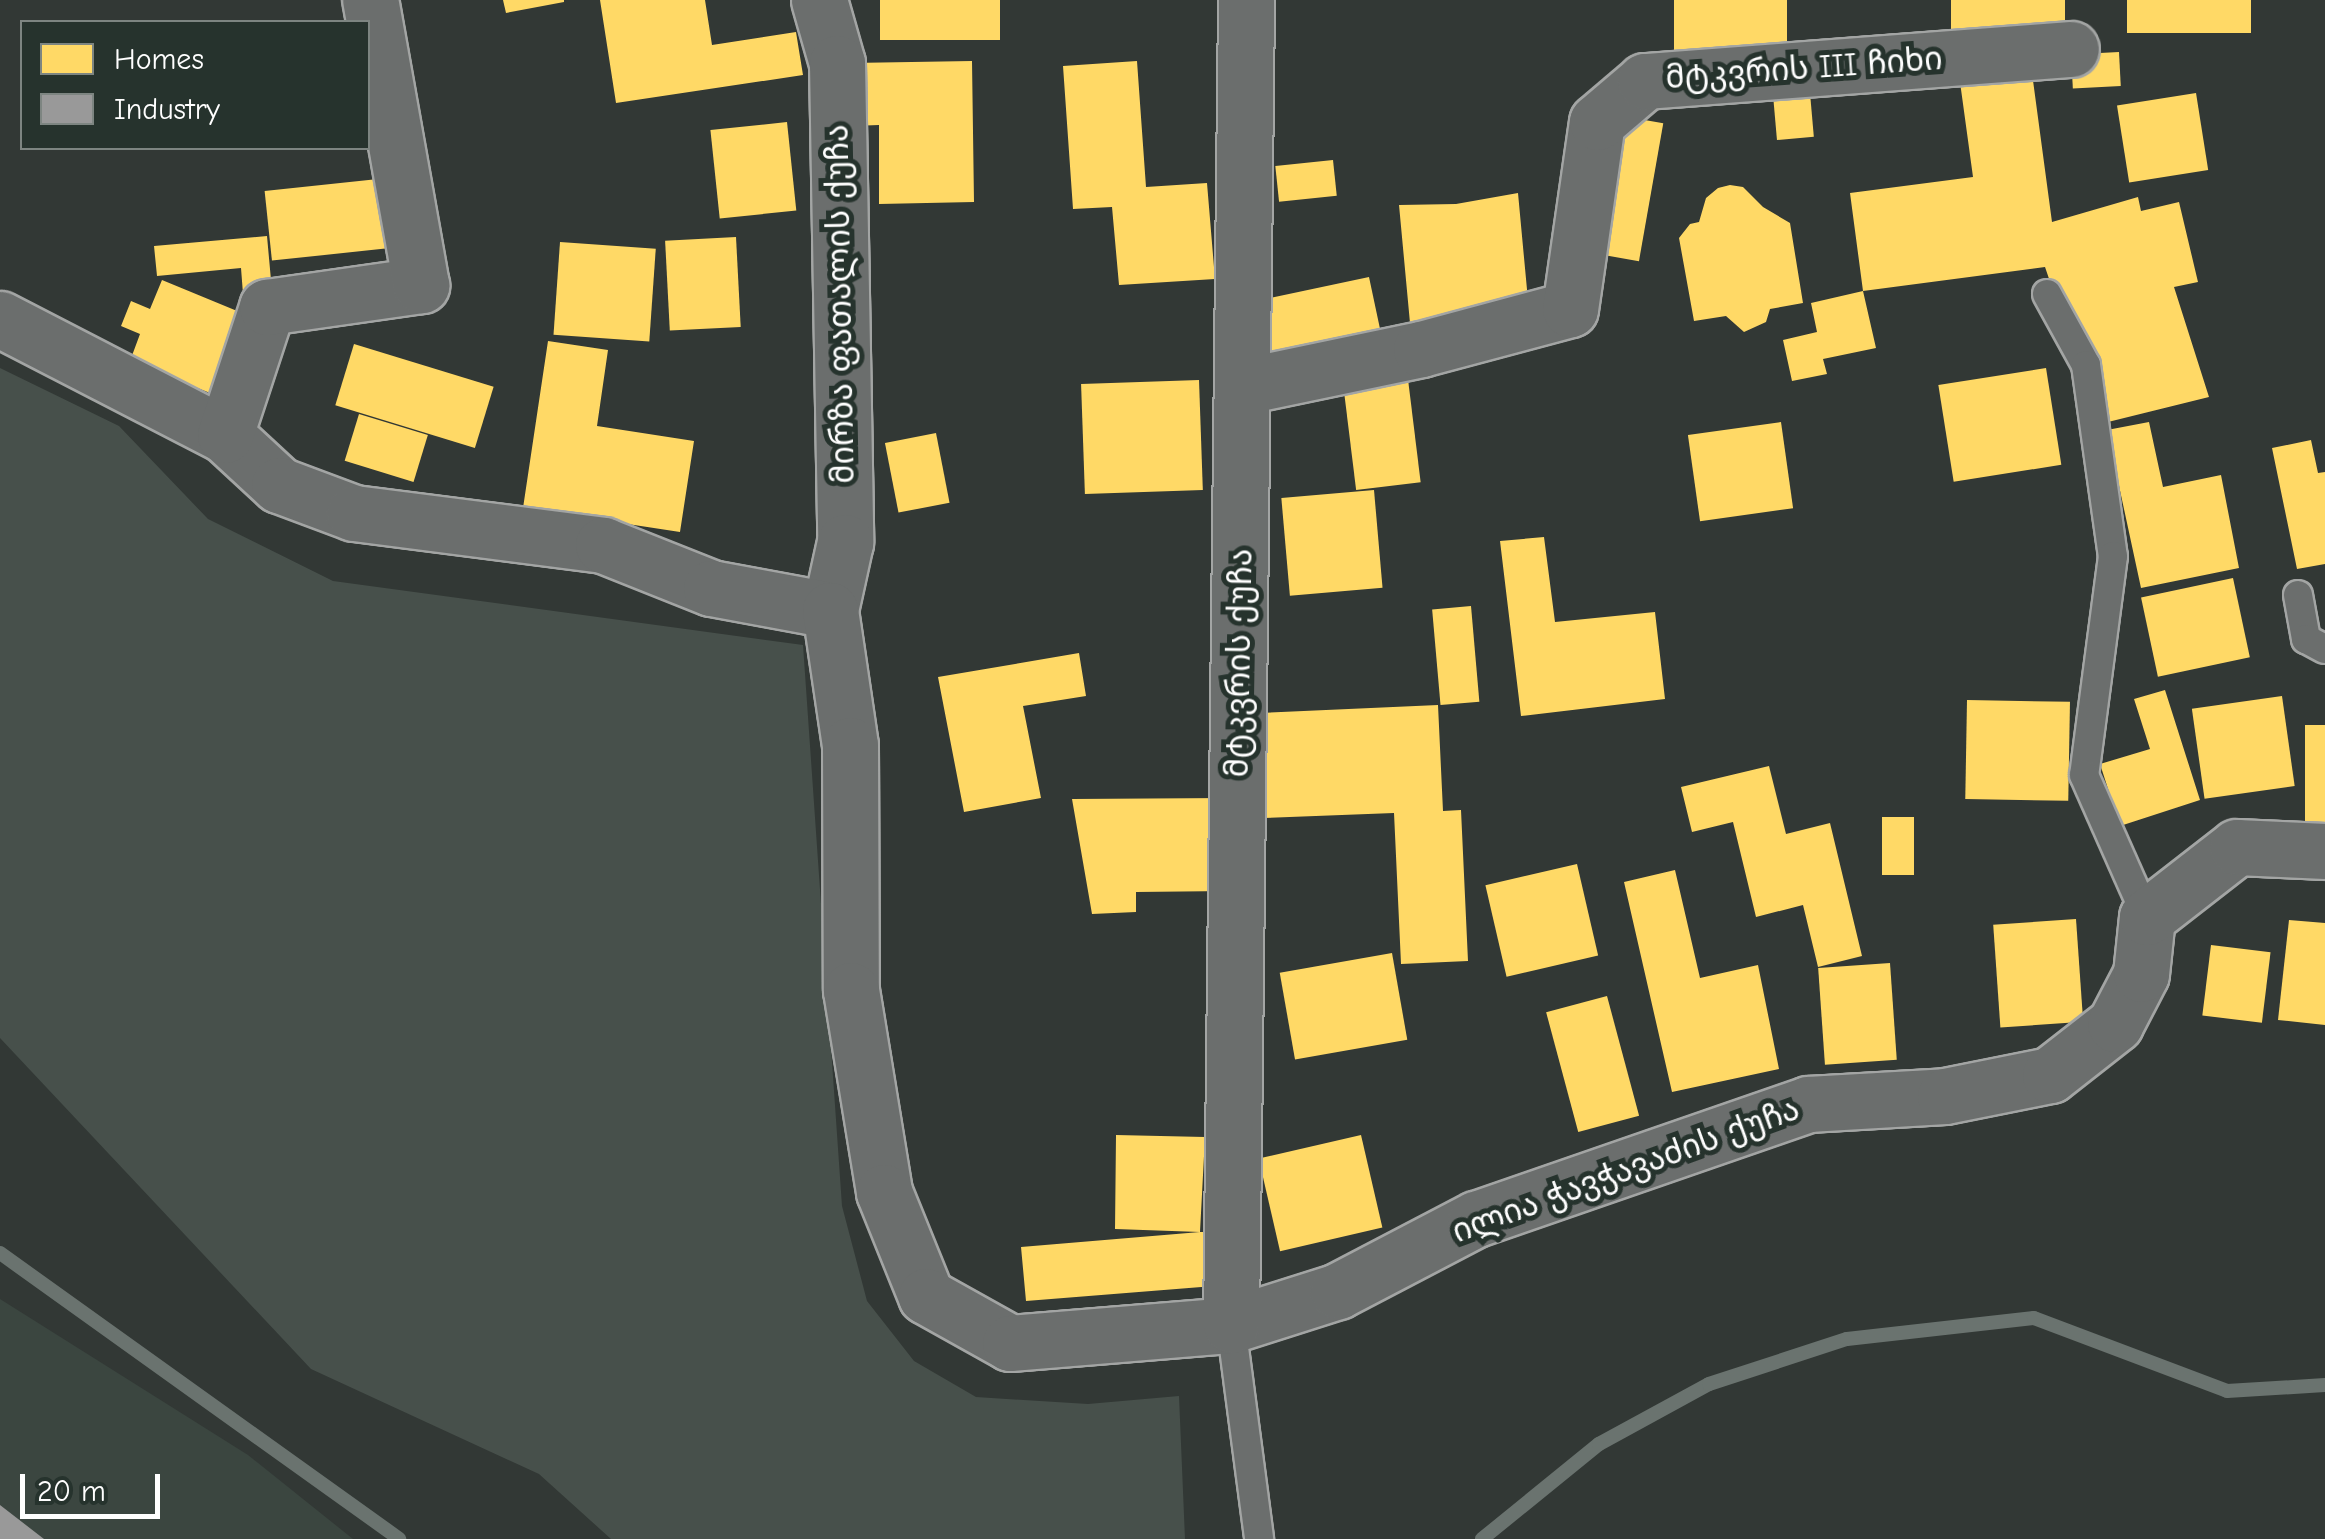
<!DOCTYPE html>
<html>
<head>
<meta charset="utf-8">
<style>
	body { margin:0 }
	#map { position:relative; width:2325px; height:1539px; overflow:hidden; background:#323835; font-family:"Comic Neue","Noto Sans Georgian",sans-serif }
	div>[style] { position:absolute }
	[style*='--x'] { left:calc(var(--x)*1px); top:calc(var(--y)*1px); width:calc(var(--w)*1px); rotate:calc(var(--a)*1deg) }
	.built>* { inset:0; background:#3b4640 }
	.green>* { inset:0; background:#47504b }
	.homes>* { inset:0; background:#ffd966; transform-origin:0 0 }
	.industry>* { inset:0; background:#999 }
	.stream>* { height:14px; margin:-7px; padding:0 7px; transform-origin:7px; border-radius:7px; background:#6a736f }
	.roads { filter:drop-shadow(2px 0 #a3a5a4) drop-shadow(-2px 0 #a3a5a4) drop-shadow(0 2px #a3a5a4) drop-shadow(0 -2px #a3a5a4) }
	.service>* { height:28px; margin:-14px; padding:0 14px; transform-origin:14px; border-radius:14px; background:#6b6e6d }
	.minor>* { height:55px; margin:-27.5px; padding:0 27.5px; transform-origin:27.5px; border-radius:27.5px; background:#6b6e6d }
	span { translate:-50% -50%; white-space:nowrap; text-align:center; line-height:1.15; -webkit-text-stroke:10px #26332d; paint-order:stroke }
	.street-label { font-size:32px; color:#fff }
	.legend { position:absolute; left:20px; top:20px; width:350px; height:130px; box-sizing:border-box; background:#26332d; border:2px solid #7d8581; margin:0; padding:12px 18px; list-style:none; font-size:30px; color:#fff }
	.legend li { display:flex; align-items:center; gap:20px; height:50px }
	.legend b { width:50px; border:2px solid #7d8581 }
	.scale { position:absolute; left:20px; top:1474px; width:140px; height:45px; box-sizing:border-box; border:5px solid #fff; border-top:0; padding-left:12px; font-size:30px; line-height:35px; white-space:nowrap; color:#fff; -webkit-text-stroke:8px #26332d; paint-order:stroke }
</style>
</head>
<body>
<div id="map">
	<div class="built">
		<i style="clip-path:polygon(0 1299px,248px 1455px,353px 1539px,0 1539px)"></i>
	</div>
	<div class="green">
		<i style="clip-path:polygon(0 368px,119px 426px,208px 519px,333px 581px,803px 645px,842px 1206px,867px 1301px,914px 1361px,976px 1397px,1088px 1404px,1179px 1396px,1185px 1539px,611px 1539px,539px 1474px,311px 1369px,0 1038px)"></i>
	</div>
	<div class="homes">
		<i style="clip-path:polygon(503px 0,564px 0,564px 2px,506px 13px)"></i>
		<i style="clip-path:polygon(600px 0,705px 0,712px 45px,796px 32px,803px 75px,616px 103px)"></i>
		<i style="left:880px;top:0;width:120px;height:40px"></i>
		<i style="left:1674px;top:0;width:113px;height:52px"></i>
		<i style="left:1951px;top:0;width:114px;height:40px"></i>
		<i style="left:2127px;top:0;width:124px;height:33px"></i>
		<i style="left:2119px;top:52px;width:34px;height:48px;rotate:87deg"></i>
		<i style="clip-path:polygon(972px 61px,974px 202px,879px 204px,879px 125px,852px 126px,851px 63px)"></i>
		<i style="clip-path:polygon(1137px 61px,1146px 187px,1207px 183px,1215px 279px,1119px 285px,1112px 207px,1073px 209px,1063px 66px)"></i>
		<i style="clip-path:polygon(2032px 73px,2052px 222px,2138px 197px,2141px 211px,2179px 202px,2198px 282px,2174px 287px,2209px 397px,2108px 422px,2074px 311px,2061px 314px,2045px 267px,1863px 291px,1850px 193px,1973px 177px,1960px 82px)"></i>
		<i style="left:1810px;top:93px;width:44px;height:37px;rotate:85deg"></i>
		<i style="left:2196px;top:93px;width:78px;height:80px;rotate:81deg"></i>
		<i style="left:1616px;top:115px;width:48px;height:140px;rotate:10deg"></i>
		<i style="left:787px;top:122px;width:89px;height:77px;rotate:84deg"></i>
		<i style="left:1333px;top:160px;width:36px;height:58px;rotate:84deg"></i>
		<i style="left:378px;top:179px;width:70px;height:114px;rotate:84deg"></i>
		<i style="clip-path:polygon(1730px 185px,1743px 187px,1763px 207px,1790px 223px,1803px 303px,1770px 309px,1766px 322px,1744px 332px,1726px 316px,1694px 321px,1679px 238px,1690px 224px,1699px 222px,1706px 198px,1718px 188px)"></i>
		<i style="clip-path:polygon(1518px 193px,1529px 311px,1410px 323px,1399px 205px,1456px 204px)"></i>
		<i style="clip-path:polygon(267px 236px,272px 291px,243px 294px,241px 268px,157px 276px,154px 246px)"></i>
		<i style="left:736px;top:237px;width:90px;height:71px;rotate:87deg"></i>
		<i style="left:560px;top:242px;width:96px;height:93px;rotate:4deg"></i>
		<i style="left:1369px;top:277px;width:71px;height:117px;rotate:78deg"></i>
		<i style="clip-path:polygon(162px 280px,242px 313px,210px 393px,130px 361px,140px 334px,121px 326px,131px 301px,150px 309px)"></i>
		<i style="clip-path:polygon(1863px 291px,1876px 348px,1823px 359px,1827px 374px,1792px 381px,1783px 340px,1817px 332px,1811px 303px)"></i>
		<i style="clip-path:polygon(548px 341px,608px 350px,597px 426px,694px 441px,680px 532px,523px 508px)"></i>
		<i style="left:354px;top:344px;width:146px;height:64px;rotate:17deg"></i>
		<i style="left:2046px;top:368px;width:98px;height:109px;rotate:81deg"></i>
		<i style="left:1407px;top:371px;width:112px;height:65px;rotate:83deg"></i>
		<i style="left:1199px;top:380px;width:110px;height:118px;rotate:88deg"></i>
		<i style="left:359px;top:414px;width:72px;height:49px;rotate:17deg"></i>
		<i style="left:1781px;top:422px;width:87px;height:94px;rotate:82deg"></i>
		<i style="clip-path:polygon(2149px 422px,2163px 487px,2221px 475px,2239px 568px,2141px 588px,2107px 430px)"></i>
		<i style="left:936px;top:433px;width:71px;height:52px;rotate:79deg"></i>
		<i style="clip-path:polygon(2311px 440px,2318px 473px,2325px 472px,2325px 564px,2297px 569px,2272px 448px)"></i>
		<i style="left:1374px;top:490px;width:98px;height:93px;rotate:85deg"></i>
		<i style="clip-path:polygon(1544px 537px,1555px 622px,1655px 612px,1665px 699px,1521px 716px,1500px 541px)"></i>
		<i style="left:2233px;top:578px;width:81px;height:94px;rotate:78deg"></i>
		<i style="left:1471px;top:606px;width:96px;height:39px;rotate:85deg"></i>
		<i style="clip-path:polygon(1079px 653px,1086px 696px,1023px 706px,1041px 798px,964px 812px,938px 677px)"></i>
		<i style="clip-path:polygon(2165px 690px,2200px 800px,2120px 826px,2100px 764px,2150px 749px,2134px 699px)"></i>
		<i style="left:2282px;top:696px;width:91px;height:91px;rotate:82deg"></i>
		<i style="left:1967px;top:700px;width:103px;height:99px;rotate:1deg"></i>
		<i style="clip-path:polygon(1438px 705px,1443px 811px,1461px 810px,1468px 961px,1401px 964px,1394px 813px,1263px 818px,1259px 713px)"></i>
		<i style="left:2305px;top:725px;width:20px;height:111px"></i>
		<i style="clip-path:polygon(1769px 766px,1786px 834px,1830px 823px,1862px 956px,1818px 967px,1803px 905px,1756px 917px,1733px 822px,1692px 832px,1681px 787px)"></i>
		<i style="clip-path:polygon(1227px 798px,1228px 891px,1136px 892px,1136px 912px,1092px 914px,1072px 799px)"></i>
		<i style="left:1882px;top:817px;width:32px;height:58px"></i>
		<i style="left:1577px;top:864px;width:94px;height:94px;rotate:77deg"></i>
		<i style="clip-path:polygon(1675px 870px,1700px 978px,1758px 965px,1779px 1069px,1672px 1092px,1624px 882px)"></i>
		<i style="left:2076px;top:919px;width:103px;height:83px;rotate:86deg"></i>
		<i style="clip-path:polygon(2289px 920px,2325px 923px,2325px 1025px,2278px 1020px)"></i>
		<i style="left:2211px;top:945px;width:60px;height:71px;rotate:7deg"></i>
		<i style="left:1392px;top:953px;width:88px;height:114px;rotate:80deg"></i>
		<i style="left:1890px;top:963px;width:97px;height:72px;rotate:86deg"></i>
		<i style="left:1607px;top:996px;width:124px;height:63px;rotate:75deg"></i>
		<i style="clip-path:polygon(1116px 1135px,1205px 1137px,1200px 1232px,1210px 1232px,1214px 1286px,1026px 1301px,1021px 1247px,1200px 1232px,1115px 1229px)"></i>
		<i style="left:1361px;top:1135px;width:95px;height:105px;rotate:77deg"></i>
	</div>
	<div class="industry">
		<i style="clip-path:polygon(0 1505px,44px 1539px,0 1539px)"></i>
	</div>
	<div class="stream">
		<i style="--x:0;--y:1253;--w:491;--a:35.6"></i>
		<i style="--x:1482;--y:1539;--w:151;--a:-39.1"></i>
		<i style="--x:1599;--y:1444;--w:125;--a:-28.6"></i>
		<i style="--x:1709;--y:1384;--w:145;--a:-18.1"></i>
		<i style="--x:1847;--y:1339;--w:188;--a:-6.4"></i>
		<i style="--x:2034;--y:1318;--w:206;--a:20.7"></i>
		<i style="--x:2227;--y:1391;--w:98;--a:-3.5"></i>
	</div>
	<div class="roads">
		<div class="service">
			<i style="--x:2047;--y:294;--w:81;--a:61.2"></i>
			<i style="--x:2086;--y:365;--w:193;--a:82"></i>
			<i style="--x:2113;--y:556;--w:221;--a:97.5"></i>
			<i style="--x:2084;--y:775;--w:155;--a:66.1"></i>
			<i style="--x:2298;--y:595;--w:45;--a:79.7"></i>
			<i style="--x:2306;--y:639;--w:21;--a:28"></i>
			<i style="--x:1231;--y:1325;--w:216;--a:82.5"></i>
		</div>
		<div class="minor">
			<i style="--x:819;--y:0;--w:66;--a:74.1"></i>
			<i style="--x:837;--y:63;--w:479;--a:89"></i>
			<i style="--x:845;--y:542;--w:70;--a:102.4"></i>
			<i style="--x:0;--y:319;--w:253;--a:27.3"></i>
			<i style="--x:225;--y:435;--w:74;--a:42.8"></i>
			<i style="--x:279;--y:485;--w:80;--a:20.5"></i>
			<i style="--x:354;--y:513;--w:251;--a:7.3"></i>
			<i style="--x:603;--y:545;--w:116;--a:21.7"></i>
			<i style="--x:711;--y:588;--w:121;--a:10.5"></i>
			<i style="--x:830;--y:610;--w:136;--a:81.6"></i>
			<i style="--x:850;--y:745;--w:245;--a:89.8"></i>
			<i style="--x:851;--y:990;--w:205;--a:80.7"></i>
			<i style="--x:884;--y:1192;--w:112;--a:68"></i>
			<i style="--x:926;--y:1296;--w:96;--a:29.2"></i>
			<i style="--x:1010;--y:1343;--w:222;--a:-4.7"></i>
			<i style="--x:1231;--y:1325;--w:112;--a:-17.6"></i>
			<i style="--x:1338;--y:1291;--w:156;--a:-27.6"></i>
			<i style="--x:1476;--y:1219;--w:351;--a:-19.1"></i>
			<i style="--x:1808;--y:1104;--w:137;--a:-3.3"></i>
			<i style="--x:1945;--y:1096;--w:107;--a:-11.3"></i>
			<i style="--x:2050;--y:1075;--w:83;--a:-38.1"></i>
			<i style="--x:2115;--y:1024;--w:56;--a:-62.5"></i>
			<i style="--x:2141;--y:974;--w:57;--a:-84"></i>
			<i style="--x:2147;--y:917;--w:114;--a:-37.9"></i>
			<i style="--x:2237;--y:847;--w:88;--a:2.6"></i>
			<i style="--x:1244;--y:386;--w:181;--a:-11.8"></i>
			<i style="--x:1421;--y:349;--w:154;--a:-15"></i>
			<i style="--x:1570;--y:309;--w:189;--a:-81.8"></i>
			<i style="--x:1597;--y:122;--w:63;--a:-40.5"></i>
			<i style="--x:1645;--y:81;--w:427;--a:-4.3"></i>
			<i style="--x:225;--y:435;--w:135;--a:-71.8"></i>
			<i style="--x:267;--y:307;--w:156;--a:-8.1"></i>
			<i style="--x:421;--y:285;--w:290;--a:-100.1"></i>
			<i style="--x:1231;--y:1325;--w:1325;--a:-89.35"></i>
		</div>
	</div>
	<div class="street-label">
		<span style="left:1804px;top:69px;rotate:-4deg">მტკვრის III ჩიხი</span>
		<span style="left:841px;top:304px;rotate:-91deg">მირზა ფათალის ქუჩა</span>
		<span style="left:1240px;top:663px;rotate:-89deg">მტკვრის ქუჩა</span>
		<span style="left:1626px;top:1171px;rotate:-20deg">ილია ჭავჭავაძის ქუჩა</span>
	</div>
	<ul class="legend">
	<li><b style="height:28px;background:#ffd966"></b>Homes</li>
	<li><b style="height:28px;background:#999"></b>Industry</li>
	</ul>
	<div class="scale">20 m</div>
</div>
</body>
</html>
